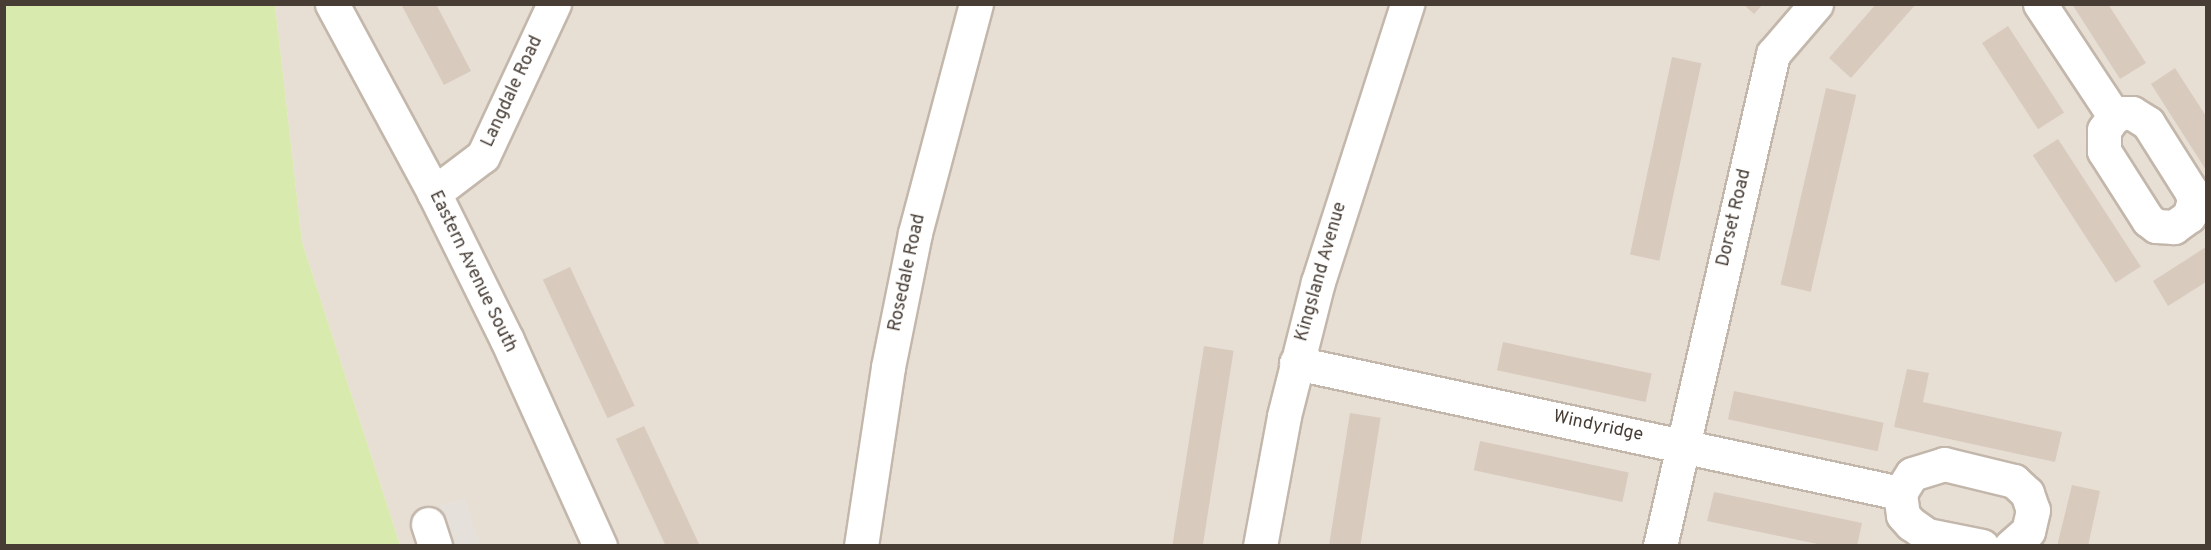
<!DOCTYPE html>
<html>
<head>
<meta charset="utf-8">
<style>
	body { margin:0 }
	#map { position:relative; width:2211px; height:550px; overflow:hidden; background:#f4eee6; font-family:Overpass,sans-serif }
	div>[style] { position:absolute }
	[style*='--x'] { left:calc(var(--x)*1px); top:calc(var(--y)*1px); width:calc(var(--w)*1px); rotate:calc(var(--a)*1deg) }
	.residential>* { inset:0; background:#e8dfd4 }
	.industrial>* { inset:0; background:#e6e0db }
	.green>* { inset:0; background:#d8eaad }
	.building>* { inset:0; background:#d9cabe; transform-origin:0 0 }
	.roads { filter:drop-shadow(2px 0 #c3b7ab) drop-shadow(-2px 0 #c3b7ab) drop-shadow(0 2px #c3b7ab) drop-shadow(0 -2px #c3b7ab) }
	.minor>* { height:33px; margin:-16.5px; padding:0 16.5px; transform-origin:16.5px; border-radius:16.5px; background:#fff }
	span { translate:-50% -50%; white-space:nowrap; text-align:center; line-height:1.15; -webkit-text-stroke:6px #fff; paint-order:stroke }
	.street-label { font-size:18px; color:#473d35 }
	.frame { position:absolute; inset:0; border:6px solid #473d35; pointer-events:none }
</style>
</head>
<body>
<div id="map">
	<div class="residential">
		<i style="clip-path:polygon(275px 5px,2206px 5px,2206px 545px,400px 545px,302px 242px)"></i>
	</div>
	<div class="industrial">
		<i style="clip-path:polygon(465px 498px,480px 545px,421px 545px,411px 515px)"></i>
	</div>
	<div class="green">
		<i style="clip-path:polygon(4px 5px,275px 5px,302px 242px,400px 545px,5px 545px)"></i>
	</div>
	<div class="building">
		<i style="clip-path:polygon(401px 4px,436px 4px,471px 71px,444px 85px)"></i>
		<i style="clip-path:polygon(1743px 4px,1763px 4px,1754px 14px)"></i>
		<i style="clip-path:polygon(1876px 4px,1916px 4px,1851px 78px,1829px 58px)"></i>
		<i style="clip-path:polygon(2072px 4px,2108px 4px,2146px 63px,2120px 79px)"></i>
		<i style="left:2008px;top:26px;width:103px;height:31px;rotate:57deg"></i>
		<i style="left:1672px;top:57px;width:30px;height:202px;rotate:12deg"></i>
		<i style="clip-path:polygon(2175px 68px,2206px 116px,2206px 170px,2151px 84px)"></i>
		<i style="left:1826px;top:88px;width:31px;height:202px;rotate:13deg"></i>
		<i style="left:2058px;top:139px;width:152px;height:30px;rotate:57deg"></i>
		<i style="clip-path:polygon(2206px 247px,2206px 282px,2168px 306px,2153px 281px)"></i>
		<i style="left:570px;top:267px;width:153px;height:30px;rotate:65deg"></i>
		<i style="left:1503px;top:342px;width:152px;height:29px;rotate:12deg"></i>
		<i style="left:1204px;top:346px;width:30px;height:203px;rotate:9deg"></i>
		<i style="clip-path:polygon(1907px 369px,1929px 373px,1923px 402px,2062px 432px,2055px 462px,1894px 427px)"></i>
		<i style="left:1734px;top:391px;width:153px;height:29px;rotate:12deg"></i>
		<i style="left:1350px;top:413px;width:31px;height:135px;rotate:9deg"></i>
		<i style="left:644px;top:426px;width:132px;height:31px;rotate:65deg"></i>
		<i style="left:1480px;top:441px;width:152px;height:30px;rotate:12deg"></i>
		<i style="clip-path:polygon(2072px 485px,2100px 491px,2088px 546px,2057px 546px)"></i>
		<i style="clip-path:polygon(1714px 492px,1862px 523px,1857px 546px,1827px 546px,1707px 521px)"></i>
	</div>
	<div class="roads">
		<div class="minor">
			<i style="--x:332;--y:4;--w:215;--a:61.6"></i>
			<i style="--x:434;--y:193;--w:164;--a:63.6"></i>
			<i style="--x:507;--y:340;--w:226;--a:65.7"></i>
			<i style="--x:2040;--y:4;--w:134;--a:56.5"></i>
			<i style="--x:2123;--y:113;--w:9;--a:0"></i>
			<i style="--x:2132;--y:113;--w:19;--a:32"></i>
			<i style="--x:2148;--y:123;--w:80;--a:57.7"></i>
			<i style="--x:2191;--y:191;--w:9;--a:72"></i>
			<i style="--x:2194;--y:200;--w:17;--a:107"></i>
			<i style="--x:2189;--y:216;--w:19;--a:144"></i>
			<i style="--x:2174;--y:227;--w:18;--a:-177"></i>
			<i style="--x:2156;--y:226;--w:10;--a:-143"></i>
			<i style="--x:2148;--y:220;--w:82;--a:-122.5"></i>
			<i style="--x:2104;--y:151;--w:21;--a:-90"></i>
			<i style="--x:2104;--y:130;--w:17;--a:-54"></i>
			<i style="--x:2114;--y:116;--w:9;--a:-18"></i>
			<i style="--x:434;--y:193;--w:61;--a:-37.1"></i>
			<i style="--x:483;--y:156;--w:168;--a:-65"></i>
			<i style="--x:1296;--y:363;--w:618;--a:12.15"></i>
			<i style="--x:428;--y:524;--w:23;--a:72"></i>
			<i style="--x:861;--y:546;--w:181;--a:-81.4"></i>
			<i style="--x:888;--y:367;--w:137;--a:-78.6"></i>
			<i style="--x:915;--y:233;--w:237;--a:-75.1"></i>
			<i style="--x:1260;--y:546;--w:132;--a:-79.5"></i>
			<i style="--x:1284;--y:416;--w:138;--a:-75.8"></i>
			<i style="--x:1318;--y:282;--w:292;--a:-72.2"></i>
			<i style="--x:1660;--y:546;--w:505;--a:-77.06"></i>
			<i style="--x:1773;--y:54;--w:66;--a:-49.3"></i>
			<i style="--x:1982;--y:546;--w:56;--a:-168.7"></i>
			<i style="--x:1927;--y:535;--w:19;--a:-145"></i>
			<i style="--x:1911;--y:524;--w:12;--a:-132"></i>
			<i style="--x:1903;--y:515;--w:22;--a:-98"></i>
			<i style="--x:1900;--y:493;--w:22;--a:-58"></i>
			<i style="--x:1912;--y:474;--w:34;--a:-17"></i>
			<i style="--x:1944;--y:464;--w:72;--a:13.7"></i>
			<i style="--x:2014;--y:481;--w:18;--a:43"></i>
			<i style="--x:2027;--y:493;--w:18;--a:71"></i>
			<i style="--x:2033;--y:510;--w:22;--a:103"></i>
			<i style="--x:2028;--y:531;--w:23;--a:139"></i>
		</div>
	</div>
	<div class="street-label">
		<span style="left:513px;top:92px;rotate:-65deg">Langdale Road</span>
		<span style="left:1735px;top:218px;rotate:-77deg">Dorset Road</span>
		<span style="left:472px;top:272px;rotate:64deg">Eastern Avenue South</span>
		<span style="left:1322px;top:272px;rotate:-74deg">Kingsland Avenue</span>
		<span style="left:908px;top:273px;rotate:-78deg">Rosedale Road</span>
		<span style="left:1598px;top:427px;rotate:12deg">Windyridge</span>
	</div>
	<div class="frame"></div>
</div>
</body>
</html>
